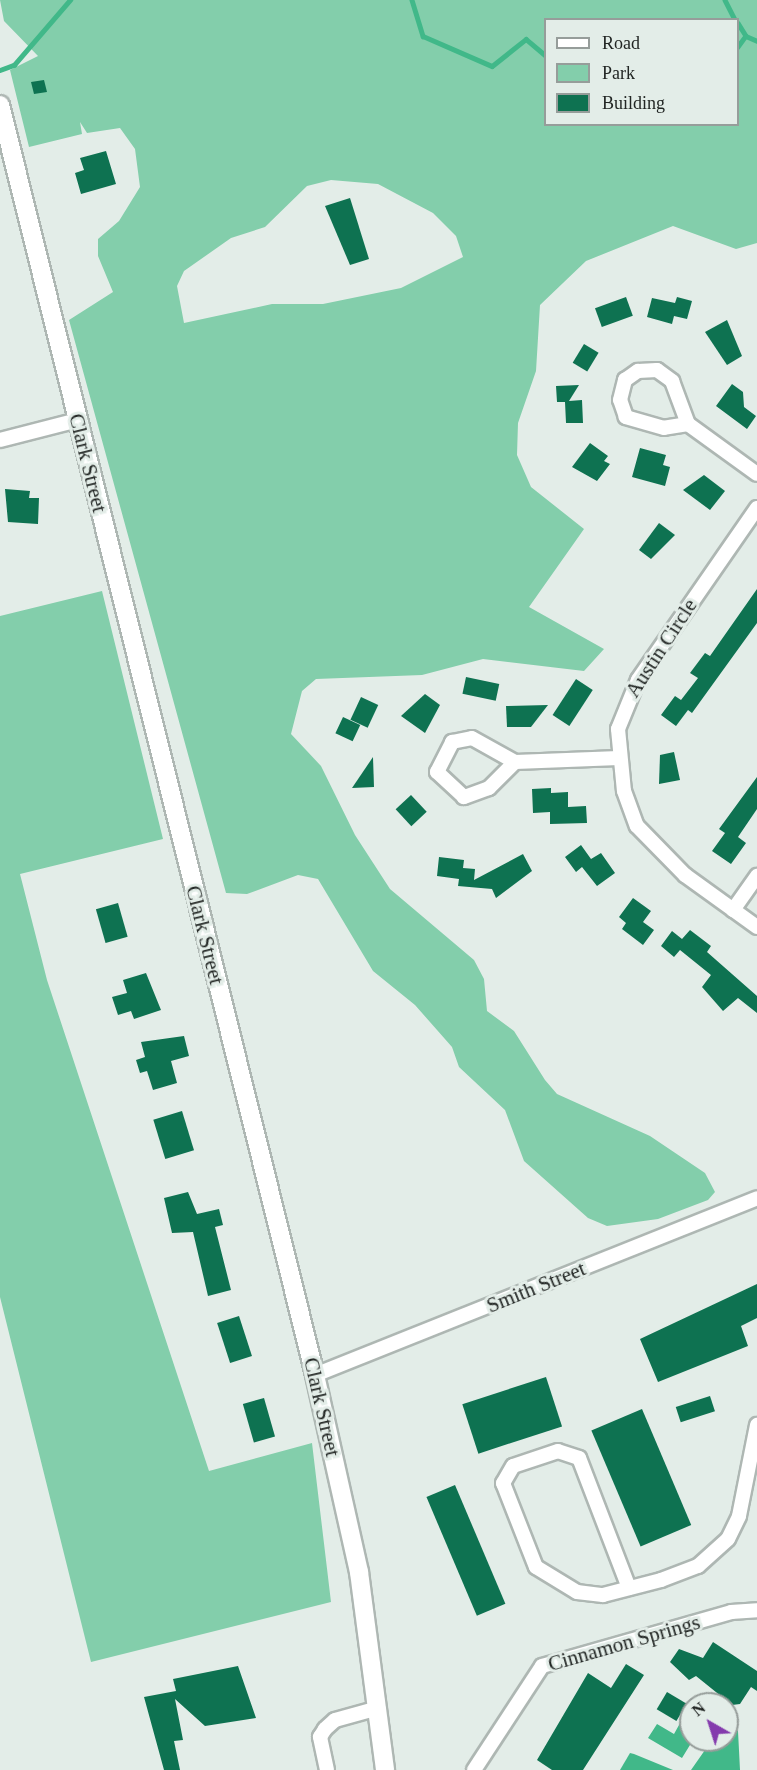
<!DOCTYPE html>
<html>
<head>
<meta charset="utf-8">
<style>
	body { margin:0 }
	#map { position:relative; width:757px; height:1770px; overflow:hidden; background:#e3ede8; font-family:Georgia,serif }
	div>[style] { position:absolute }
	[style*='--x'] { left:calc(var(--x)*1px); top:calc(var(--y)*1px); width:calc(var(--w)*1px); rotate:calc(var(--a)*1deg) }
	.green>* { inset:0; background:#83ceab }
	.water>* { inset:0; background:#41b889 }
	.stream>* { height:4.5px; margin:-2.25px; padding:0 2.25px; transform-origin:2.25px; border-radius:2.25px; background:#41b889 }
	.building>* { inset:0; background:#0e7251; transform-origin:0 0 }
	.roads { filter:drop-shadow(2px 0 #aeb7b3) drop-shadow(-2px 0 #aeb7b3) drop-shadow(0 2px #aeb7b3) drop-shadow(0 -2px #aeb7b3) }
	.minor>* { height:14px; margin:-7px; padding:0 7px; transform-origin:7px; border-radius:7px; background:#fff }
	.secondary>* { height:18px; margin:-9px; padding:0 9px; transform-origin:9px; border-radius:9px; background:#fff }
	span { translate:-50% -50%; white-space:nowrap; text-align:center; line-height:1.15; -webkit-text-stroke:6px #e3ede8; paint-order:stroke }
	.street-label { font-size:21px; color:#222624 }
	.legend { position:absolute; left:544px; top:18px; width:195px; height:108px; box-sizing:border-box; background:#e3ede8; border:2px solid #969d9a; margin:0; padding:8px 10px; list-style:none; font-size:18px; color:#222624 }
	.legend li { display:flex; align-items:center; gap:12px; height:30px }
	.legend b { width:30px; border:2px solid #969d9a }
	.north { position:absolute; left:679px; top:1692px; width:60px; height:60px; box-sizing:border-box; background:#e3ede8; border:2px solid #969d9a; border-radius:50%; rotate:321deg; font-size:16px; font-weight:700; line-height:24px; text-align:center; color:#222624 }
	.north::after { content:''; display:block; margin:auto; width:21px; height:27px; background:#843bad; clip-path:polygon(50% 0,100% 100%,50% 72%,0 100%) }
</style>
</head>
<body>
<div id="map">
	<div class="green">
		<i style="clip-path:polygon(evenodd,0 0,757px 0,757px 243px,736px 249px,673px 226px,586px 261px,540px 305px,536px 371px,518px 423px,517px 455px,531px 487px,584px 529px,529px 607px,604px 649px,584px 671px,483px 659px,422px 675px,316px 679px,302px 691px,291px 734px,321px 766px,355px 835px,390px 889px,474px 960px,484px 979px,487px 1011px,514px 1031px,545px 1080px,557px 1094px,650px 1136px,705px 1173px,715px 1192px,708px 1200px,658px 1219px,607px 1226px,588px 1218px,524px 1161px,505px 1110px,459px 1067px,452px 1047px,415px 1005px,373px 971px,318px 879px,298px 875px,247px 894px,226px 893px,69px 320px,113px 292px,98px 256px,98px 239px,119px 221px,140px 187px,135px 149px,120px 128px,87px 133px,80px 122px,82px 134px,29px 147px,10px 70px,38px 56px,4px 21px,0 0,546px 20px,738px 20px,738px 124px,546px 124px,546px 20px,0 0,331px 180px,378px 184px,433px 213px,456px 236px,463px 257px,401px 288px,323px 304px,272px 304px,184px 323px,177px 286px,184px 271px,231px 238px,265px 227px,307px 186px,331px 180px)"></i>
		<i style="clip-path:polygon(102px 591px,163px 839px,20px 874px,47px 980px,209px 1471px,312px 1443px,331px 1602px,91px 1662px,0 1297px,0 616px)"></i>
	</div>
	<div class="water">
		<i style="clip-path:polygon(684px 1716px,691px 1719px,693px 1740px,682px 1758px,648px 1738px,657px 1724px,674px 1734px)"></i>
		<i style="clip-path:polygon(727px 1721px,738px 1731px,740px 1770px,691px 1770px,712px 1740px,727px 1740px)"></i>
		<i style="clip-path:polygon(630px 1753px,634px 1754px,673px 1770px,620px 1770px)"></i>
	</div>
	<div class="stream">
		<i style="--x:412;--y:0;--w:38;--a:73"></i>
		<i style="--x:423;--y:36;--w:75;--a:23.5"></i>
		<i style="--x:492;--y:66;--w:43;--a:-38.5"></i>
		<i style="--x:526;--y:39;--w:26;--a:40"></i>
		<i style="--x:725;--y:0;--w:22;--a:63"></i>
		<i style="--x:738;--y:23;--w:15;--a:58"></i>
		<i style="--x:746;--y:36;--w:14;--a:126"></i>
		<i style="--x:746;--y:36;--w:12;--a:24"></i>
		<i style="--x:0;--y:70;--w:15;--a:-20"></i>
		<i style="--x:14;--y:65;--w:86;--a:-49.3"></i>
	</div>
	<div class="building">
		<i style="clip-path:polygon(44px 80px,47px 92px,34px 94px,31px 82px)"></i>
		<i style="clip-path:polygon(106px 151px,116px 184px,81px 194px,75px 173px,84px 170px,80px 158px)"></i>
		<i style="clip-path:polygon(350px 198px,369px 259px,350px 265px,325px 206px)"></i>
		<i style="left:626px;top:297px;width:20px;height:33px;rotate:70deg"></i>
		<i style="clip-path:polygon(677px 297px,692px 301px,687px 319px,674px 316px,672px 324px,647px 317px,652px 298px,675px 303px)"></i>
		<i style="clip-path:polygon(727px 320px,742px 356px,727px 365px,705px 332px)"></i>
		<i style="left:584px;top:344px;width:17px;height:22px;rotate:31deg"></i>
		<i style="clip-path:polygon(732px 384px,743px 392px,744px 407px,756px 416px,747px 429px,716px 406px)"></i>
		<i style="clip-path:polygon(579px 385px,569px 401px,582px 400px,583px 423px,566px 423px,565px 402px,557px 402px,556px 386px)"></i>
		<i style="clip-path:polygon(590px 443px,608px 456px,604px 461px,610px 464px,597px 481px,572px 467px)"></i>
		<i style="clip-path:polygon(640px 448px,666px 455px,663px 465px,670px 467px,665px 486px,632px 477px)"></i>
		<i style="clip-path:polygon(704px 475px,725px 491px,710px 510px,683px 490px)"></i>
		<i style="clip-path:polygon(5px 489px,30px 491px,29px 498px,39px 498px,38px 524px,8px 522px)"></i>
		<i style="clip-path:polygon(659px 523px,675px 535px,651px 559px,639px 550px)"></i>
		<i style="clip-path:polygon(757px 589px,757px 623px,692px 713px,688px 710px,676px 726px,661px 715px,675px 696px,681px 700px,698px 678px,690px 673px,705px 653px,710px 656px)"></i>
		<i style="left:466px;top:677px;width:34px;height:17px;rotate:12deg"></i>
		<i style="left:576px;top:679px;width:20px;height:43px;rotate:33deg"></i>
		<i style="clip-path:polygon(425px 694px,440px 705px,425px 733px,401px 716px)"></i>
		<i style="left:361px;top:697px;width:19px;height:25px;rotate:25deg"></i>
		<i style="clip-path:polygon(548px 705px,531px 727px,507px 727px,506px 706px)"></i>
		<i style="left:343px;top:717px;width:19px;height:18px;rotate:25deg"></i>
		<i style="clip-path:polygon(674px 752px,680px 780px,659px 784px,660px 755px)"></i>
		<i style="clip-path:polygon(373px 757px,374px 787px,352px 788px)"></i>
		<i style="clip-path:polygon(757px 777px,757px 809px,738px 837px,746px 843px,731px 864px,712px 851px,725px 833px,719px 829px)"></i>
		<i style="clip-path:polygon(551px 788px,551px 793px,568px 792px,568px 807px,586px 806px,587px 823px,550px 824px,550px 812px,533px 813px,532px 789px)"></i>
		<i style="left:411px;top:795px;width:23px;height:21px;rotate:47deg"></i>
		<i style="clip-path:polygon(581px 845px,591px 859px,601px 853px,615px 873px,597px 886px,582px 867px,576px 872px,565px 857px)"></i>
		<i style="clip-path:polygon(523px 854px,532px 871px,496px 898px,492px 889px,458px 886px,459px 879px,437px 876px,439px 857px,464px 860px,463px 868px,475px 869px,474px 880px)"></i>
		<i style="clip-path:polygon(633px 898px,651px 911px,643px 922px,654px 930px,643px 945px,622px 929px,626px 923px,619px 917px)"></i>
		<i style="left:118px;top:903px;width:35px;height:23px;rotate:74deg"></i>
		<i style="clip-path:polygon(690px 930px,711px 946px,707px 952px,757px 996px,757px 1013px,738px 998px,723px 1011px,702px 987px,711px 975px,680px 950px,674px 957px,661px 946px,672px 931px,682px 939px)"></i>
		<i style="clip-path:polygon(146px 973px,161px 1010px,134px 1019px,131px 1011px,118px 1015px,112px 997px,127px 993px,123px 980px)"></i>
		<i style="clip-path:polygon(184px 1036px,189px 1056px,171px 1061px,177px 1083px,153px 1090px,147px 1071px,140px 1073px,136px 1060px,145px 1057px,141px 1042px)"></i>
		<i style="left:182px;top:1111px;width:41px;height:30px;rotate:73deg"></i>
		<i style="clip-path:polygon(188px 1192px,197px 1214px,219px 1209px,223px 1225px,215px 1227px,231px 1290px,208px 1296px,193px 1232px,172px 1233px,164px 1198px)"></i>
		<i style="clip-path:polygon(757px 1284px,757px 1318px,741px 1326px,748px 1346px,658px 1382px,640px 1339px)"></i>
		<i style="left:239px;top:1316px;width:42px;height:23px;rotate:72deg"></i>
		<i style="left:546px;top:1377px;width:52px;height:88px;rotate:72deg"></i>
		<i style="left:710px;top:1396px;width:16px;height:36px;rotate:72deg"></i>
		<i style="left:264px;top:1398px;width:40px;height:22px;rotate:74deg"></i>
		<i style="left:642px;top:1409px;width:126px;height:55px;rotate:67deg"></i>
		<i style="left:455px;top:1485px;width:129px;height:31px;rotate:67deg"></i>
		<i style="clip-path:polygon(713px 1642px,757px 1671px,757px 1691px,751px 1687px,740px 1704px,732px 1705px,696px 1676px,689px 1680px,670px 1662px,679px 1649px,703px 1658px)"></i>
		<i style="clip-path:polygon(626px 1664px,644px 1675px,583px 1770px,552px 1770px,537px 1760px,588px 1673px,611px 1688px)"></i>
		<i style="clip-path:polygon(238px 1666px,256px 1718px,205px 1726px,175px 1699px,183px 1740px,174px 1741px,180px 1770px,164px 1770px,144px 1697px,176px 1691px,173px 1679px)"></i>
		<i style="left:667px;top:1692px;width:23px;height:20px;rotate:31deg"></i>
	</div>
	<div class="roads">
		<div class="minor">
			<i style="--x:688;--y:424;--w:24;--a:171"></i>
			<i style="--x:664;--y:428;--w:40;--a:-164"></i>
			<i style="--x:626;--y:417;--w:18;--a:-109"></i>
			<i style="--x:620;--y:400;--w:21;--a:-76"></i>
			<i style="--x:625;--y:380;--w:16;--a:-35"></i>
			<i style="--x:638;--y:371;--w:19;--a:-3"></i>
			<i style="--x:657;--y:370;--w:19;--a:36"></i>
			<i style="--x:672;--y:381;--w:46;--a:69.6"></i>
			<i style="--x:688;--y:424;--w:85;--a:35.9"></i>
			<i style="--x:0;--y:440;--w:81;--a:-14.4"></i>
			<i style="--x:757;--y:508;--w:209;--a:124.7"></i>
			<i style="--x:638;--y:680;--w:53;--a:112.2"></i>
			<i style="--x:618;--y:729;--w:62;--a:84.5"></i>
			<i style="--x:624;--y:791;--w:37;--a:70"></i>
			<i style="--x:637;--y:826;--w:69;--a:45.6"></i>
			<i style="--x:685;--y:875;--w:89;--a:35.8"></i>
			<i style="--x:515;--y:762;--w:37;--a:135"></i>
			<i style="--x:489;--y:788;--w:27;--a:160"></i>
			<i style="--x:464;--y:797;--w:37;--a:-137"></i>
			<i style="--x:437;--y:772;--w:34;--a:-63"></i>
			<i style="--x:452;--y:742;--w:20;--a:-11"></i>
			<i style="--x:472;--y:738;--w:49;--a:29.2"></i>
			<i style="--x:515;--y:762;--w:104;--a:-2.2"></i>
			<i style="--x:733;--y:910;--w:42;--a:-54.8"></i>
			<i style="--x:315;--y:1375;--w:476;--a:-21.8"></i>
			<i style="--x:629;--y:1588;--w:139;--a:-111"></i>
			<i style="--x:579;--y:1458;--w:22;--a:-162"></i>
			<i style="--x:558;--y:1451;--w:47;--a:161.6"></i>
			<i style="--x:513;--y:1466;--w:20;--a:120"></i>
			<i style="--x:503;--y:1483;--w:90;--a:68.6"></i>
			<i style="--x:536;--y:1567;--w:48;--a:31.4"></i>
			<i style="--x:577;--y:1592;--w:26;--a:7"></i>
			<i style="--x:603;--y:1595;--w:60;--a:-14.5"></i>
			<i style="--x:661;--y:1580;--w:40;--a:-21"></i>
			<i style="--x:698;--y:1566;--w:40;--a:-42"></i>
			<i style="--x:728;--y:1539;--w:25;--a:-64"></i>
			<i style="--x:739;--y:1516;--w:93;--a:-78.8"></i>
			<i style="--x:327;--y:1770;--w:34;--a:-102"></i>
			<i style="--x:320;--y:1737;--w:9;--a:-58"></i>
			<i style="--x:325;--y:1729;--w:13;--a:-42"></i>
			<i style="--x:335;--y:1720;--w:45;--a:-15.6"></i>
			<i style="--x:474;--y:1770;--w:124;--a:-56.8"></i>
			<i style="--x:542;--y:1666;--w:197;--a:-15.9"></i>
			<i style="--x:731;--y:1612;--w:26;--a:-4"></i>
		</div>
		<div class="secondary">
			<i style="--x:0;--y:105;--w:1308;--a:76.07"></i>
			<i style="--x:315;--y:1375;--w:202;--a:77.4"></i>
			<i style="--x:359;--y:1572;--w:200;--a:82.5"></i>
		</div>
	</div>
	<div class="street-label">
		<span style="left:88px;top:463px;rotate:76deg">Clark Street</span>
		<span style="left:661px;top:648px;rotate:-57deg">Austin Circle</span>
		<span style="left:205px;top:935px;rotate:76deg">Clark Street</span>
		<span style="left:536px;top:1287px;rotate:-22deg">Smith Street</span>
		<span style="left:322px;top:1407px;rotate:77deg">Clark Street</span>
		<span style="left:624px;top:1643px;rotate:-16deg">Cinnamon Springs</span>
	</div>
	<ul class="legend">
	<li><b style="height:8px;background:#fff"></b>Road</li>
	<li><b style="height:16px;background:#83ceab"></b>Park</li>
	<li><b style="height:16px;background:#0e7251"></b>Building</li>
	</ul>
	<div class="north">N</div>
</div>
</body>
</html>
